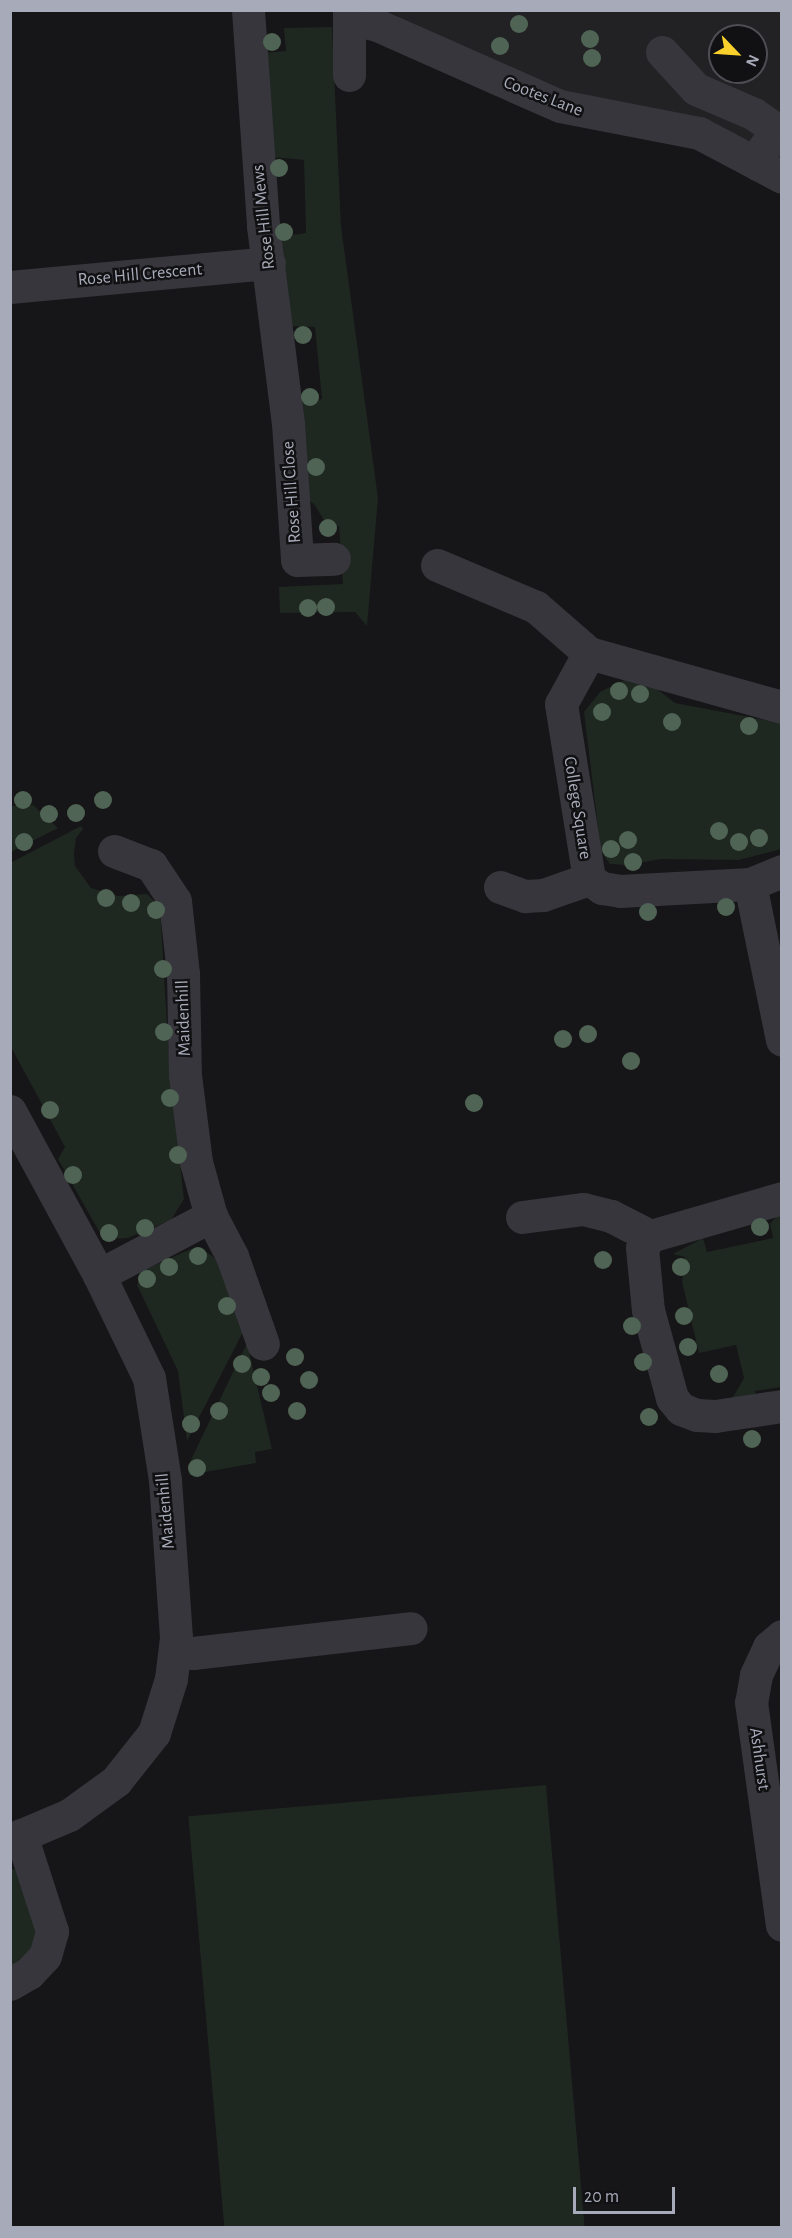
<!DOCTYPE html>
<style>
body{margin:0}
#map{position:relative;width:792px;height:2238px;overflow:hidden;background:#161517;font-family:"Alegreya Sans",sans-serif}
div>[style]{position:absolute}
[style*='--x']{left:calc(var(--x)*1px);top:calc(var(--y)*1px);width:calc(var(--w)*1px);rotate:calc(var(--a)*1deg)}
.built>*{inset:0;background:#222124}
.green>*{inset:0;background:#1f2721;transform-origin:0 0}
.minor>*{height:33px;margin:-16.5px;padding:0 16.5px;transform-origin:16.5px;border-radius:16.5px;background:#36363c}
.trees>*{width:18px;height:18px;margin:-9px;border-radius:50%;background:#4f6454}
span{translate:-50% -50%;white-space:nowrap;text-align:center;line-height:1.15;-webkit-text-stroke:5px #111012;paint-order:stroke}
.street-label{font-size:18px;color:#a7aab8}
.frame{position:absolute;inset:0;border:12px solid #a7aab8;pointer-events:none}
.north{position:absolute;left:708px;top:24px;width:60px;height:60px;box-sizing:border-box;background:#111012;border:2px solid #4d4e54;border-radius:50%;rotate:115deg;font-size:16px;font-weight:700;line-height:24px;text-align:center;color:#a7aab8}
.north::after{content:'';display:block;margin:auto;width:21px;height:27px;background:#f9d02c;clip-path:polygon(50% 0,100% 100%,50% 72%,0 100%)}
.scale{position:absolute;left:573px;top:2187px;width:102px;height:27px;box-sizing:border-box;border:3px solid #a7aab8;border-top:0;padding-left:8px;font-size:18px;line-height:21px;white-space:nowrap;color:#a7aab8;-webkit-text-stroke:4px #111012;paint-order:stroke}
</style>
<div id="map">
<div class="built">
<i style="clip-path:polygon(evenodd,387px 11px,781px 11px,781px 162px,563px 97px,387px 11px,720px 36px,756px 36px,756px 72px,720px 72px,720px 36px)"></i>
</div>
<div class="green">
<i style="clip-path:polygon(332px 27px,341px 226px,378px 498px,367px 626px,355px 612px,280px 613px,279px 587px,343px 584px,339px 526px,327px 525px,314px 504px,307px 500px,298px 404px,322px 399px,315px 327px,290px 326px,278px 237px,306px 233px,304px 160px,272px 157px,264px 53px,286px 51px,284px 28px)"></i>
<i style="clip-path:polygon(628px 678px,643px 678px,675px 703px,781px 723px,781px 849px,739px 860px,662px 859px,626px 865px,610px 864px,601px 852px,584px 712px,600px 692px)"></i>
<i style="clip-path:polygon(33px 805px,58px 828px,11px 852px,11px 806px)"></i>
<i style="clip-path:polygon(81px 826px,83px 829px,76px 838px,74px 853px,75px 866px,91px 888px,118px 896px,147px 894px,160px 907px,170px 1075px,184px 1199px,171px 1220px,128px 1238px,113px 1239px,100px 1233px,58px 1159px,65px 1147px,11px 1047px,10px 863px)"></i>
<i style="clip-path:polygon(781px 1211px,781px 1387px,755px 1391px,756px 1400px,728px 1406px,744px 1378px,736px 1345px,699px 1353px,682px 1282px,685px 1257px,673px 1254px,703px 1238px,707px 1252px,773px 1238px,770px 1224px)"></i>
<i style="clip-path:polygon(191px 1249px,205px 1251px,220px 1262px,243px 1332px,187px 1441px,178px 1371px,137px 1285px,146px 1269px)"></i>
<i style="clip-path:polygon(247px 1343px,272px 1449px,255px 1452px,256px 1463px,189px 1475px,189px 1464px)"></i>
<i style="left:546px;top:1785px;width:444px;height:359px;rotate:85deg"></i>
<i style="clip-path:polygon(14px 1869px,21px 1873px,38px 1924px,30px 1956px,10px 1970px,10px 1870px)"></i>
</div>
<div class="minor">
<i style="--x:248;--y:10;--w:217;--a:86"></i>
<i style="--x:263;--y:226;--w:199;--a:82.8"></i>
<i style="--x:288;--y:423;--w:137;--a:86.2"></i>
<i style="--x:297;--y:560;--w:37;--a:-2"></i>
<i style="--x:349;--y:10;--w:65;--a:90"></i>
<i style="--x:349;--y:18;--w:29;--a:14"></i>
<i style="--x:377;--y:25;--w:200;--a:23.9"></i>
<i style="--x:560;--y:106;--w:142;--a:11"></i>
<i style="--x:699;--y:133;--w:94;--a:27.9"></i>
<i style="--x:662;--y:52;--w:50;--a:47.4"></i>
<i style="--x:696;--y:89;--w:63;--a:23.3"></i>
<i style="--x:754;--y:114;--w:28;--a:35"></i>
<i style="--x:777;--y:130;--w:26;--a:126"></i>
<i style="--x:762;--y:151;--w:14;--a:107"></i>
<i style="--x:10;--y:287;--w:260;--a:-5.3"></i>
<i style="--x:437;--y:565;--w:108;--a:23"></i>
<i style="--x:536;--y:607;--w:70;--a:41"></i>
<i style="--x:782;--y:707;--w:200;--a:-164.4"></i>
<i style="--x:589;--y:653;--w:58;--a:118.8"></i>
<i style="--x:561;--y:704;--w:177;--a:80.9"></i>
<i style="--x:589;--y:879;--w:16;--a:35"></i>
<i style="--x:602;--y:888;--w:18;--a:9"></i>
<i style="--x:620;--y:891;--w:130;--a:-3.1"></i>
<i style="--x:750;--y:884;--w:35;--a:-22"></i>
<i style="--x:114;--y:851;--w:40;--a:21"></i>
<i style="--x:151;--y:865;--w:43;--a:56.3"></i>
<i style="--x:175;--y:901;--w:73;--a:83.7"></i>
<i style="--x:183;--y:974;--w:101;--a:88.9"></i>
<i style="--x:185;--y:1075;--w:88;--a:82.8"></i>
<i style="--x:196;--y:1162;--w:56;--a:74.5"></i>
<i style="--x:211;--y:1216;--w:45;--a:62.3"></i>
<i style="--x:232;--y:1256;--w:93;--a:70.6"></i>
<i style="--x:750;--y:884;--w:159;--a:78.4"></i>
<i style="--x:500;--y:887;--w:27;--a:20"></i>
<i style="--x:525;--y:896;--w:18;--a:-3"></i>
<i style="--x:543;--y:895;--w:49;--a:-19.2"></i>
<i style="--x:10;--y:1111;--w:187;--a:61.5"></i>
<i style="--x:99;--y:1275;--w:114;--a:64.1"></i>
<i style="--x:149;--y:1378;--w:103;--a:81.1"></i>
<i style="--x:165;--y:1480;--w:158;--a:86"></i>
<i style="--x:176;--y:1638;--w:41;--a:97"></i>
<i style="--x:171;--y:1679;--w:57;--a:107.5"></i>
<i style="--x:154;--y:1733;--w:61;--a:128.4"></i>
<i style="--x:116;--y:1781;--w:58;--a:144.1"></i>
<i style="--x:69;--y:1815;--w:64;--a:157"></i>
<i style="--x:782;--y:1198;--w:137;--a:163.9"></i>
<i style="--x:650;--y:1236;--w:14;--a:124"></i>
<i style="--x:642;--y:1248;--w:62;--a:84.5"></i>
<i style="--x:648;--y:1310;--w:91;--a:74.7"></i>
<i style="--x:672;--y:1398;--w:14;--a:51"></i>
<i style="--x:681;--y:1409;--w:17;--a:21"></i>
<i style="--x:697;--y:1415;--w:18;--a:3"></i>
<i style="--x:715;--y:1416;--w:68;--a:-8.5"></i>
<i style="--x:522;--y:1217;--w:62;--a:-7.5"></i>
<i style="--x:583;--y:1209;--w:29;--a:14"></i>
<i style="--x:611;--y:1216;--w:44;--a:27.1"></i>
<i style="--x:99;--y:1275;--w:127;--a:-27.8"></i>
<i style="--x:782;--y:1636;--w:17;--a:140"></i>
<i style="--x:769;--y:1647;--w:31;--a:115"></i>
<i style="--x:756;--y:1675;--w:27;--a:100"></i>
<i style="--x:751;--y:1702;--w:225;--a:82.1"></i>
<i style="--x:175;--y:1652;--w:18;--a:3"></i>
<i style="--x:193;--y:1653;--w:219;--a:-6.5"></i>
<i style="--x:10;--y:1984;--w:22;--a:-30"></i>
<i style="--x:29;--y:1973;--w:23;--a:-47"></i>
<i style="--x:45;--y:1956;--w:26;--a:-74"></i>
<i style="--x:52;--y:1931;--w:101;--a:-107.9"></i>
</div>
<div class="trees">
<i style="left:519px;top:24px"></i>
<i style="left:590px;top:39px"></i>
<i style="left:272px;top:42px"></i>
<i style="left:500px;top:46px"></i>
<i style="left:592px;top:58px"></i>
<i style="left:279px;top:168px"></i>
<i style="left:284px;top:232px"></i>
<i style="left:303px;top:335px"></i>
<i style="left:310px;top:397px"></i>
<i style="left:316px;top:467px"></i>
<i style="left:328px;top:528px"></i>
<i style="left:326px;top:607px"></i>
<i style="left:308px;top:608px"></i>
<i style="left:619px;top:691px"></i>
<i style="left:640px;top:694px"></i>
<i style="left:602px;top:712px"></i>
<i style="left:672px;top:722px"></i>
<i style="left:749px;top:726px"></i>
<i style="left:23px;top:800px"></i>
<i style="left:103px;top:800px"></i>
<i style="left:76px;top:813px"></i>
<i style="left:49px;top:814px"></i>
<i style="left:719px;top:831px"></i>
<i style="left:759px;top:838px"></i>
<i style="left:628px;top:840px"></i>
<i style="left:24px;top:842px"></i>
<i style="left:739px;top:842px"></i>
<i style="left:611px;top:849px"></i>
<i style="left:633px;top:862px"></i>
<i style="left:106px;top:898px"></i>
<i style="left:131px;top:903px"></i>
<i style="left:726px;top:907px"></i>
<i style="left:156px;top:910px"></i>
<i style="left:648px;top:912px"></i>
<i style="left:163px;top:969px"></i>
<i style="left:164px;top:1032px"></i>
<i style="left:588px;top:1034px"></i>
<i style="left:563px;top:1039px"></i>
<i style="left:631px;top:1061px"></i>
<i style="left:170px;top:1098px"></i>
<i style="left:474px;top:1103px"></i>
<i style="left:50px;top:1110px"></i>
<i style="left:178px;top:1155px"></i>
<i style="left:73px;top:1175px"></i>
<i style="left:760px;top:1227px"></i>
<i style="left:145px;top:1228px"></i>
<i style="left:109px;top:1233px"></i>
<i style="left:198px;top:1256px"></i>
<i style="left:603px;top:1260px"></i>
<i style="left:169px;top:1267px"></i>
<i style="left:681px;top:1267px"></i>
<i style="left:147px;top:1279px"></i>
<i style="left:227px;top:1306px"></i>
<i style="left:684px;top:1316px"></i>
<i style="left:632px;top:1326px"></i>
<i style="left:688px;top:1347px"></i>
<i style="left:295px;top:1357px"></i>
<i style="left:643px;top:1362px"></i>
<i style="left:242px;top:1364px"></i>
<i style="left:719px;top:1374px"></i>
<i style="left:261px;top:1377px"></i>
<i style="left:309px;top:1380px"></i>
<i style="left:271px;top:1393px"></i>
<i style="left:219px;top:1411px"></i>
<i style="left:297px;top:1411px"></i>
<i style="left:649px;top:1417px"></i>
<i style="left:191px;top:1424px"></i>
<i style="left:752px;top:1439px"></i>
<i style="left:197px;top:1468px"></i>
</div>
<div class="street-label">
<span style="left:543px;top:97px;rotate:21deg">Cootes Lane</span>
<span style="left:264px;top:217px;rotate:-96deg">Rose Hill Mews</span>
<span style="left:140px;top:275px;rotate:-5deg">Rose Hill Crescent</span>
<span style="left:292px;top:492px;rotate:-94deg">Rose Hill Close</span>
<span style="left:577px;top:808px;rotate:81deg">College Square</span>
<span style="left:184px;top:1018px;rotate:-92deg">Maidenhill</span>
<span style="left:166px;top:1511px;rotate:-95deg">Maidenhill</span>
<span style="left:759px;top:1759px;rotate:82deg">Ashhurst</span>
</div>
<div class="frame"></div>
<div class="north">N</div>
<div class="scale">20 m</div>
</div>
